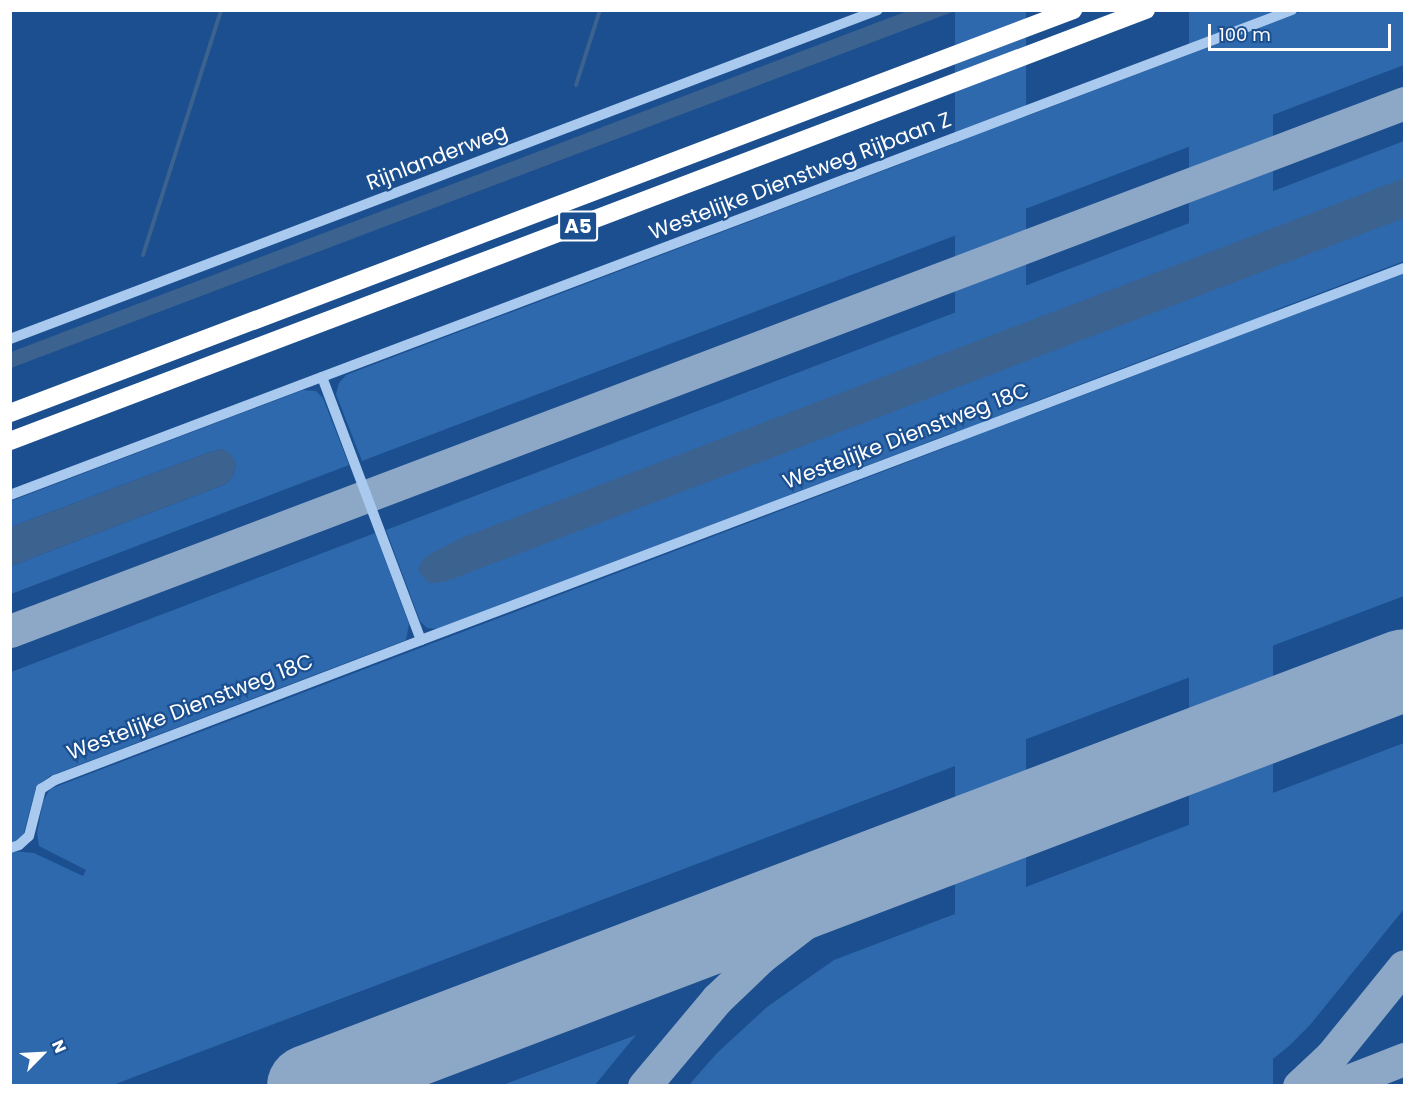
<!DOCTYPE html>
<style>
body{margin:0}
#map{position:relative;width:1415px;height:1096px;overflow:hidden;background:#1b4f8f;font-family:Poppins,sans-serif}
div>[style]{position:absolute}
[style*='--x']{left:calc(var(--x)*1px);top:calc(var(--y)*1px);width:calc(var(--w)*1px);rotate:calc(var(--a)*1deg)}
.green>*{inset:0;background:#2e69ad;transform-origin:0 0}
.water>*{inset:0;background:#3c6290}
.stream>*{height:4px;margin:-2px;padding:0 2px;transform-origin:2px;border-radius:2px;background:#3c6290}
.taxiway>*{height:33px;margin:-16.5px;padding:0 16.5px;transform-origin:16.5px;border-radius:16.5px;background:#8da7c7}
.runway>*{height:82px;margin:-41px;padding:0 41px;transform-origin:41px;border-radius:41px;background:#8da7c7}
.minor>*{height:10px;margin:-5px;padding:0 5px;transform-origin:5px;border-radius:5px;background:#a9c9ee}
.highway>*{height:18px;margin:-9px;padding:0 9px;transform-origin:9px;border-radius:9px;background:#fff}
span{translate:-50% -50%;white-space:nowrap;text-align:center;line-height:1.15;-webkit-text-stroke:4.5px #1b4f8f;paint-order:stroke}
.shield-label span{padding:2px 4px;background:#1b4f8f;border:2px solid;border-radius:4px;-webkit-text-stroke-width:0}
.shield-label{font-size:20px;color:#fff;font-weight:700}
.street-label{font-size:21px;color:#fff}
.frame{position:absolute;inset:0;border:12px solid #fff;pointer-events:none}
.north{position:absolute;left:12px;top:1024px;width:60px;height:60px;-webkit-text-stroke:4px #1b4f8f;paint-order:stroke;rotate:66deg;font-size:16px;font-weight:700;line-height:24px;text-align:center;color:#fff}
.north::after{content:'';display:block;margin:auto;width:21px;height:27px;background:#fff;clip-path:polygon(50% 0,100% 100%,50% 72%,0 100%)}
.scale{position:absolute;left:1208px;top:24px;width:183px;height:27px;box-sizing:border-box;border:3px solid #fff;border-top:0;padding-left:8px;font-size:18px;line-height:21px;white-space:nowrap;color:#fff;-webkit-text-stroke:4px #1b4f8f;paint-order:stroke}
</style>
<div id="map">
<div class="green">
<i style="left:955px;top:11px;width:71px;height:1009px"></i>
<i style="left:1189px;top:11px;width:84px;height:1260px"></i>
<i style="clip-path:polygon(1303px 11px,1404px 11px,1404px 65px,362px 461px,336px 394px,339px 383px,346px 375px)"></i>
<i style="clip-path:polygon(1404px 141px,1404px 261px,438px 629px,427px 628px,420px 621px,386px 530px)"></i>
<i style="clip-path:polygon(1404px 273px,1404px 596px,113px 1085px,11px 1086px,11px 851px,34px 853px,83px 876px,86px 870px,39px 846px,37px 833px,43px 802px,50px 789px)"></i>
<i style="clip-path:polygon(303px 390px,316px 391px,323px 398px,349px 465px,11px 594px,11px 566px,226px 484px,233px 476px,236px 463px,222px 449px,207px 453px,11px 527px,11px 501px)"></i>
<i style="clip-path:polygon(375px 533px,409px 624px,406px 640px,50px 776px,36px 787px,23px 836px,11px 844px,11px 672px)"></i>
<i style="clip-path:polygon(1404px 743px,1404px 909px,1310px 1025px,1289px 1046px,1269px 1062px,1230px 1085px,689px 1085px,717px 1053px,767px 1007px,834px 960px)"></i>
<i style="clip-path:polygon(636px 1035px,595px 1085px,503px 1085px)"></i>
</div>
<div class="water">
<i style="clip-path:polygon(910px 10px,955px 11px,11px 368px,11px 352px)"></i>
<i style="clip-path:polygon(1404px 178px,1404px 218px,444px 582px,429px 583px,418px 571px,421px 562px,427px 556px,461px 538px)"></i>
<i style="clip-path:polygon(222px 449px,231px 454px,236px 463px,233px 476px,226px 484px,11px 566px,11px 527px,207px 453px)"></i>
</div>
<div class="stream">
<i style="--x:576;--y:85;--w:79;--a:-72.3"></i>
<i style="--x:143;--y:255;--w:257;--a:-72.3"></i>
</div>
<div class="taxiway">
<i style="--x:10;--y:631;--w:1491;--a:-20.74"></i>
<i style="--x:644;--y:1086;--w:114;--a:-50"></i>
<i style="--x:717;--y:999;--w:61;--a:-43.7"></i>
<i style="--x:761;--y:957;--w:56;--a:-37.7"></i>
<i style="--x:805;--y:923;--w:65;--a:-32.5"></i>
<i style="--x:860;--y:888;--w:79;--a:-28.8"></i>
<i style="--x:1299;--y:1086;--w:45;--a:-43.2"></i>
<i style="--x:1332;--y:1055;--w:114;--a:-51"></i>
<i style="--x:1335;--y:1086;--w:74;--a:-21.4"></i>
</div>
<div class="runway">
<i style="--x:308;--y:1086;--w:1172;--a:-20.78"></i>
</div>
<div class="minor">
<i style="--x:10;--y:339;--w:928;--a:-20.76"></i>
<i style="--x:322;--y:377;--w:281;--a:69.4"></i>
<i style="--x:421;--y:640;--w:1051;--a:-20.73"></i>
<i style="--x:10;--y:495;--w:1371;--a:-20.72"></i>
<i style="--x:10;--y:848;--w:9;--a:-18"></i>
<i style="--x:19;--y:845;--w:13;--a:-42"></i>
<i style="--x:29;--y:836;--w:49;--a:-75.7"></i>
<i style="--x:41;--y:789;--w:17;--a:-33"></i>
<i style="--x:55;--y:780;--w:392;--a:-20.9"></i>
</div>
<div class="highway">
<i style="--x:10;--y:413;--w:1137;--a:-20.76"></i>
<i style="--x:10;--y:441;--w:1215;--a:-20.78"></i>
</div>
<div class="shield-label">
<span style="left:578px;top:226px">A5</span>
</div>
<div class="street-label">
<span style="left:437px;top:157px;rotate:-21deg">Rijnlanderweg</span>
<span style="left:800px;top:176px;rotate:-21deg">Westelijke Dienstweg Rijbaan Z</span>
<span style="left:906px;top:436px;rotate:-21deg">Westelijke Dienstweg 18C</span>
<span style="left:190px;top:707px;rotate:-21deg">Westelijke Dienstweg 18C</span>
</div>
<div class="frame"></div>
<div class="north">N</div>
<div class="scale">100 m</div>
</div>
